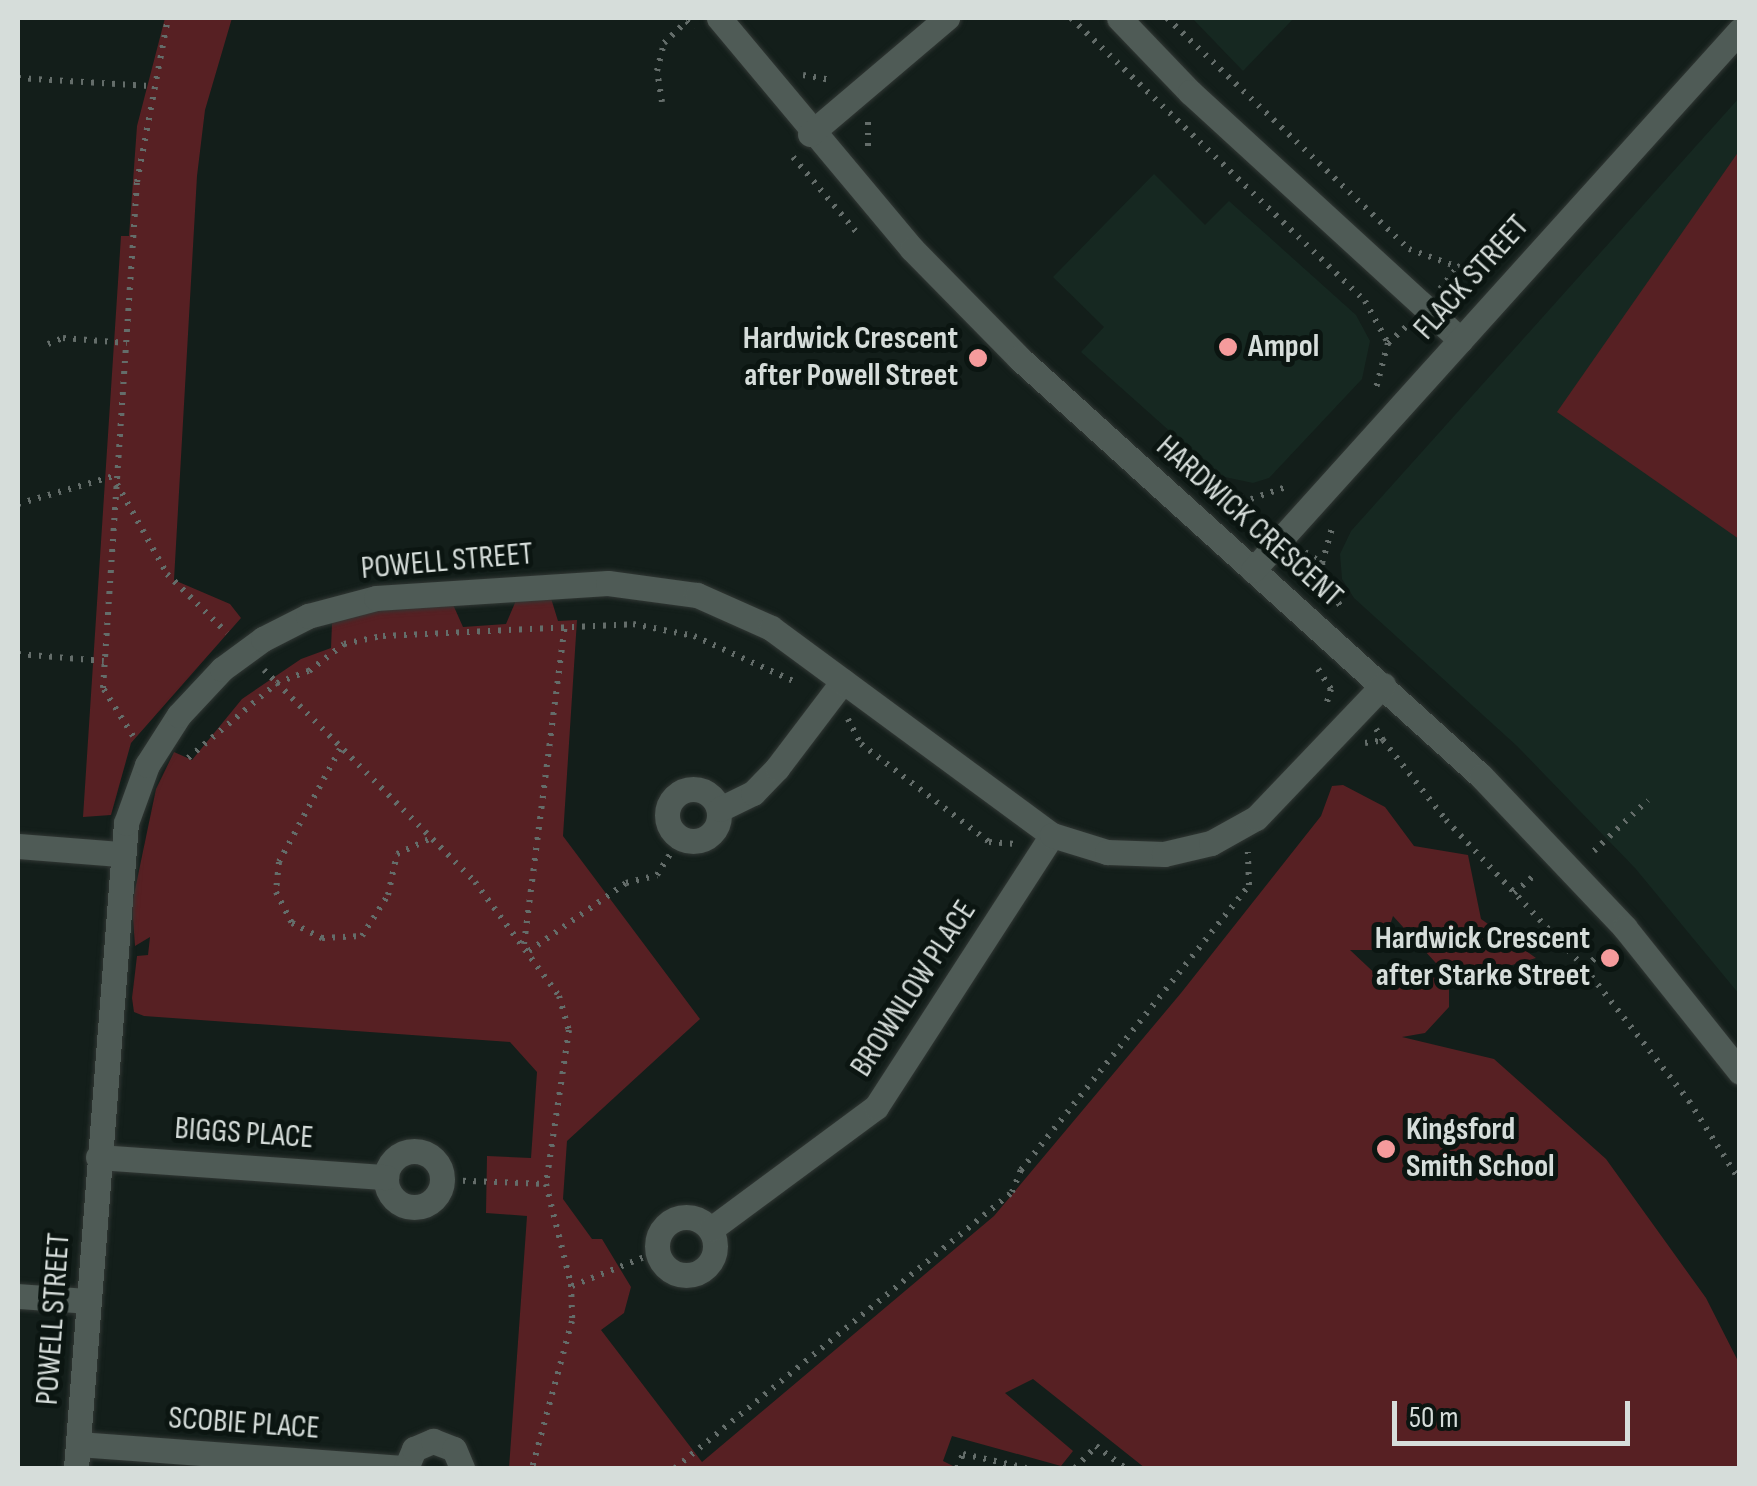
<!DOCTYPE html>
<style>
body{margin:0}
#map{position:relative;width:1757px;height:1486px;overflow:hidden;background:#131e1a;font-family:"Sofia Sans Condensed",sans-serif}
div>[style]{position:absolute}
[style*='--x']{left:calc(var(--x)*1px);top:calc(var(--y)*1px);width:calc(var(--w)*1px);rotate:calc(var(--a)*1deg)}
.built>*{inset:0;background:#162821}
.green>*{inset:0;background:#572023}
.path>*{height:6px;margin-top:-3px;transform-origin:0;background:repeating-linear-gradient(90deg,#646d6a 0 2.5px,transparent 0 10.5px)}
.roads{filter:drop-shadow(0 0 2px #313734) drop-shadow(0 0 2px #313734)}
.minor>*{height:25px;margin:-12.5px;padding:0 12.5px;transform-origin:12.5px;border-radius:12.5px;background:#4f5b56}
.minor>.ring{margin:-12.5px;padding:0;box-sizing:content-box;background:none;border:25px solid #4f5b56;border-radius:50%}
.dots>*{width:28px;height:28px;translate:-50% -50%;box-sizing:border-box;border:5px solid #0b1511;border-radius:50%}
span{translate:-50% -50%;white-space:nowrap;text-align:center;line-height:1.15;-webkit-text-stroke:10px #0b1511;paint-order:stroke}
.street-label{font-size:32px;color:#d6ddda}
.poi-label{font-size:32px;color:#d6ddda;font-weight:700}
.right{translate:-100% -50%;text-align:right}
.left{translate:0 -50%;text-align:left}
.frame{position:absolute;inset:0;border:20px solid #d6ddda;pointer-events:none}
.scale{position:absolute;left:1392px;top:1401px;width:238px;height:45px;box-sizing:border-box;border:5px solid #d6ddda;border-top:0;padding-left:12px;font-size:30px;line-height:35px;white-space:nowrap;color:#d6ddda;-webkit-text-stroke:8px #0b1511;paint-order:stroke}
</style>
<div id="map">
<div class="built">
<i style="clip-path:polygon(1192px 18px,1294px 18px,1243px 71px)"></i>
<i style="clip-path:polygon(1739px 98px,1739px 994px,1635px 868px,1517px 746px,1354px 598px,1342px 579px,1340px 554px,1351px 531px)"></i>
<i style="clip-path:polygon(1154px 174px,1205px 225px,1229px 201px,1356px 315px,1370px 341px,1362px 379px,1269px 478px,1253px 483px,1220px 476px,1081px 352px,1104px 327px,1053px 277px)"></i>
</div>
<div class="green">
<i style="clip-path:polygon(165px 18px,232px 18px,205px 110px,197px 176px,174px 580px,230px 604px,241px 618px,131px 743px,111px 815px,83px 817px,121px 236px,129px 236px,137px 126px)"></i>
<i style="clip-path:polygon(1739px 151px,1739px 539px,1557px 412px)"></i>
<i style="clip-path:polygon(550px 595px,558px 621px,577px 620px,563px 836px,700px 1019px,567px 1141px,563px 1199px,592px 1239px,602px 1239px,631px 1287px,624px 1313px,601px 1330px,702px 1462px,994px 1216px,1181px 993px,1321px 816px,1332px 786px,1343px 785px,1385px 807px,1414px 846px,1468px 855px,1481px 919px,1536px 958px,1488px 972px,1445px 973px,1393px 916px,1382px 950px,1350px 950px,1383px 981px,1420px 970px,1449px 982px,1449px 1007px,1425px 1033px,1402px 1037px,1494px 1059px,1606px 1159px,1706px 1298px,1739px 1363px,1739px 1468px,1145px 1468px,1033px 1379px,1005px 1393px,1073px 1451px,1061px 1466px,952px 1436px,943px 1461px,957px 1468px,509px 1468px,527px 1216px,486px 1213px,487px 1156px,531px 1158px,537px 1072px,510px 1042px,144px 1016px,134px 1012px,132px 998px,137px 956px,148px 955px,150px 937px,135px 946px,132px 904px,156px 789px,174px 752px,192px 760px,242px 699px,301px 659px,331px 648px,332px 623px,375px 607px,451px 600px,463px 627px,506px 624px,517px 598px)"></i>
</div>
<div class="path">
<i style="--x:1071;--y:18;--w:408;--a:43.9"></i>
<i style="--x:1365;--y:301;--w:48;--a:61.3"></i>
<i style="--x:1388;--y:343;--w:47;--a:104.9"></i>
<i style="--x:1167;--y:18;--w:335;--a:43.7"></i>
<i style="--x:1409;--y:249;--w:52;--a:20.2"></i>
<i style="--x:1458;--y:267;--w:55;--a:-25.6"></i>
<i style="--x:803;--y:75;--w:27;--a:10"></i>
<i style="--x:18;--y:78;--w:132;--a:3.5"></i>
<i style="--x:662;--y:102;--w:31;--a:-99"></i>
<i style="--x:657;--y:71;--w:29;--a:-76"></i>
<i style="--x:664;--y:43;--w:32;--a:-44"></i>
<i style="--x:687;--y:21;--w:10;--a:53"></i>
<i style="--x:868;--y:122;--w:31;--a:90"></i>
<i style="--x:793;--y:157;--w:102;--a:49.8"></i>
<i style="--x:1440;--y:289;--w:28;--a:-51"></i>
<i style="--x:1388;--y:343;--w:27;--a:-42"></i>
<i style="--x:48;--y:344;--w:16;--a:-22"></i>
<i style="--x:63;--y:338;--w:64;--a:4.5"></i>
<i style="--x:117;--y:484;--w:103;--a:60.9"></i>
<i style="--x:167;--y:574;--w:84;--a:44.5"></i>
<i style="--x:1210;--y:491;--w:42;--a:11"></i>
<i style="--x:1251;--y:499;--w:39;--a:-19"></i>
<i style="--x:18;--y:504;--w:103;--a:-16.3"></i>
<i style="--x:1305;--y:552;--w:20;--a:33"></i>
<i style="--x:1322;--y:563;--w:35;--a:-74"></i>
<i style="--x:1322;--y:563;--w:23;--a:80"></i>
<i style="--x:1326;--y:586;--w:31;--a:54"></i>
<i style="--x:18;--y:654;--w:86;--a:4.7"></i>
<i style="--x:1318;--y:669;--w:24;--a:57"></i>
<i style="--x:1331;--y:689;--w:14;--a:107"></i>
<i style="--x:264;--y:670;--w:18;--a:45"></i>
<i style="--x:277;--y:683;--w:34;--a:-21"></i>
<i style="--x:309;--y:671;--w:44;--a:-37.6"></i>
<i style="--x:344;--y:644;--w:40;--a:-12"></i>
<i style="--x:383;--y:636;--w:250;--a:-2.7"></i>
<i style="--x:633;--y:624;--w:62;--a:11.1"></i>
<i style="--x:694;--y:636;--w:109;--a:24.4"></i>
<i style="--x:848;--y:719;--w:28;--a:63"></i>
<i style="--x:861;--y:744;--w:161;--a:37.4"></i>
<i style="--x:989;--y:842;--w:27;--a:4"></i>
<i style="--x:133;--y:736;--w:57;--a:-122"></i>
<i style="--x:103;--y:688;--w:507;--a:-86.16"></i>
<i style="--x:137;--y:182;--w:167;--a:-79.3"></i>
<i style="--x:1383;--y:740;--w:102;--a:51.8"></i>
<i style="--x:1446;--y:820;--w:203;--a:46.8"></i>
<i style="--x:1585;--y:968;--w:30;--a:-45"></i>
<i style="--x:1365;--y:743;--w:18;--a:-9"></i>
<i style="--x:1383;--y:740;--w:13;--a:-122"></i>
<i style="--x:340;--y:749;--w:128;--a:118.4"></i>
<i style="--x:279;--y:862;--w:30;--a:96"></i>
<i style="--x:276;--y:892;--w:35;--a:63"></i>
<i style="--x:292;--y:923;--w:34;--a:27"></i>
<i style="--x:322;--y:938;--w:40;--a:-2.9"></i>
<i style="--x:362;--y:936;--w:49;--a:-57.6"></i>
<i style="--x:388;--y:895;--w:42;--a:-77.6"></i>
<i style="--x:397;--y:854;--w:38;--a:-25"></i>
<i style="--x:188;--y:758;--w:116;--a:-40.1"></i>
<i style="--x:277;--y:683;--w:281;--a:45.1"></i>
<i style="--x:475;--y:882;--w:142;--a:53.6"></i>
<i style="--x:559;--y:996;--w:35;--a:74"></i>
<i style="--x:569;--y:1030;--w:156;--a:98.5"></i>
<i style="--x:546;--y:1184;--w:103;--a:76"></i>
<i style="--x:571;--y:1284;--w:37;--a:88"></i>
<i style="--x:572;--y:1321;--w:152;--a:105.2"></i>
<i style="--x:1594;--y:851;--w:74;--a:-43.4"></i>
<i style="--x:1514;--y:893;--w:29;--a:-41"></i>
<i style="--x:524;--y:944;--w:321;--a:-82.7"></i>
<i style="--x:529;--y:951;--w:118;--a:-35"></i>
<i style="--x:626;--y:883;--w:32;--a:-14"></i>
<i style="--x:657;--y:875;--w:44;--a:-58.1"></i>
<i style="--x:1585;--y:968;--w:169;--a:52"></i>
<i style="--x:1689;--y:1101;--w:95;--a:57.5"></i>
<i style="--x:442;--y:1180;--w:104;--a:2.2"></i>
<i style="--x:572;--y:1286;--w:92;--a:-21.8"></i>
<i style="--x:675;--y:1468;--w:436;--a:-39.3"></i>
<i style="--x:1012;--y:1192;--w:24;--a:-68"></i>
<i style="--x:1021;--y:1170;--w:365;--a:-51.3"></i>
<i style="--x:1249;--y:885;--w:33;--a:-92"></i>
<i style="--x:957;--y:1468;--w:15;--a:-67"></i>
<i style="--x:963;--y:1454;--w:65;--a:12.5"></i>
<i style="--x:1075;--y:1468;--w:30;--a:-46"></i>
<i style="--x:1096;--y:1446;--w:36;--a:37"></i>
</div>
<div class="roads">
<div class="minor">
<i style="--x:719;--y:18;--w:301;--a:50.1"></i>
<i style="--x:912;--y:249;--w:153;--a:45.5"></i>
<i style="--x:1019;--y:358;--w:623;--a:42.14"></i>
<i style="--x:1481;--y:776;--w:209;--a:46.5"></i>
<i style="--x:1625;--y:928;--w:184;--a:51.4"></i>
<i style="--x:1119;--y:18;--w:103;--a:46.2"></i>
<i style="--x:1190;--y:92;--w:367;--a:42.5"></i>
<i style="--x:810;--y:134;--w:180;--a:-40.3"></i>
<i style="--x:1253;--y:570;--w:727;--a:-47.95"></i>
<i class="ring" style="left:667px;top:789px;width:27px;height:27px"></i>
<i style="--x:720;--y:809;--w:37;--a:-26"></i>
<i style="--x:753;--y:793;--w:35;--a:-46"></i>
<i style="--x:777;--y:768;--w:109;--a:-52.8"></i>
<i style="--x:18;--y:846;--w:102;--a:4.5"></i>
<i class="ring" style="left:386px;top:1151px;width:31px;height:31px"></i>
<i style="--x:98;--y:1157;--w:289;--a:4"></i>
<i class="ring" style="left:657px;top:1217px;width:33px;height:33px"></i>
<i style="--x:711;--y:1229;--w:205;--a:-36.5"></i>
<i style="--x:876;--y:1107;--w:324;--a:-57.1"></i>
<i style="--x:18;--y:1296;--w:70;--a:4.1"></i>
<i style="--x:78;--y:1444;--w:329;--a:4.2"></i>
<i style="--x:76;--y:1468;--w:647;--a:-85.57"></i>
<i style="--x:126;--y:823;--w:62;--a:-70.1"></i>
<i style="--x:147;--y:765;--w:59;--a:-57.4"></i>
<i style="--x:179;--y:715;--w:63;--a:-46.9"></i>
<i style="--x:222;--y:669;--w:51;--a:-36.2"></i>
<i style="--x:263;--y:639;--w:51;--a:-27.1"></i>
<i style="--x:308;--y:616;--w:70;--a:-14.8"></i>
<i style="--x:376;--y:598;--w:232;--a:-3.7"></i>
<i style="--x:608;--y:583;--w:90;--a:7.7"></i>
<i style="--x:697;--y:595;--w:81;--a:24"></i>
<i style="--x:771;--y:628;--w:349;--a:36.4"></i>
<i style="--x:1052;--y:835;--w:58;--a:17.2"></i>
<i style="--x:1107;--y:852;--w:57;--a:2"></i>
<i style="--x:1164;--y:854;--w:48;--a:-13.2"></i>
<i style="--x:1211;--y:843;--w:51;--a:-29.1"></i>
<i style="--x:1256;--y:818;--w:184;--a:-46.3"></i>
<i style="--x:406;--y:1468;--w:21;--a:-67"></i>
<i style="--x:414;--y:1449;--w:21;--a:-23"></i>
<i style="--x:433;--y:1441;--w:22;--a:21"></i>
<i style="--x:454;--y:1449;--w:21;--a:67"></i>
</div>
</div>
<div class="dots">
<i style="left:1228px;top:347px;background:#f59b9c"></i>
<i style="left:978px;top:358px;background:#f59b9c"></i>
<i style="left:1610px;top:958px;background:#f59b9c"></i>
<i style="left:1386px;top:1149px;background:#f59b9c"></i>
</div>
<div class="street-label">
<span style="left:1472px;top:278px;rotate:-48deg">FLACK STREET</span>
<span style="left:1249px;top:522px;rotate:42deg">HARDWICK CRESCENT</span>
<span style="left:447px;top:562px;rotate:-5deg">POWELL STREET</span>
<span style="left:914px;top:989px;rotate:-57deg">BROWNLOW PLACE</span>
<span style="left:244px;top:1134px;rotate:4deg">BIGGS PLACE</span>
<span style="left:54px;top:1319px;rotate:-86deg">POWELL STREET</span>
<span style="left:244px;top:1424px;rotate:4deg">SCOBIE PLACE</span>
</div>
<div class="poi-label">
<span class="right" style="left:958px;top:358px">Hardwick Crescent<br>after Powell Street</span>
<span class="left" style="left:1248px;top:347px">Ampol</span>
<span class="right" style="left:1590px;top:958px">Hardwick Crescent<br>after Starke Street</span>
<span class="left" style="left:1406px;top:1149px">Kingsford<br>Smith School</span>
</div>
<div class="frame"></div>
<div class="scale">50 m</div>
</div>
